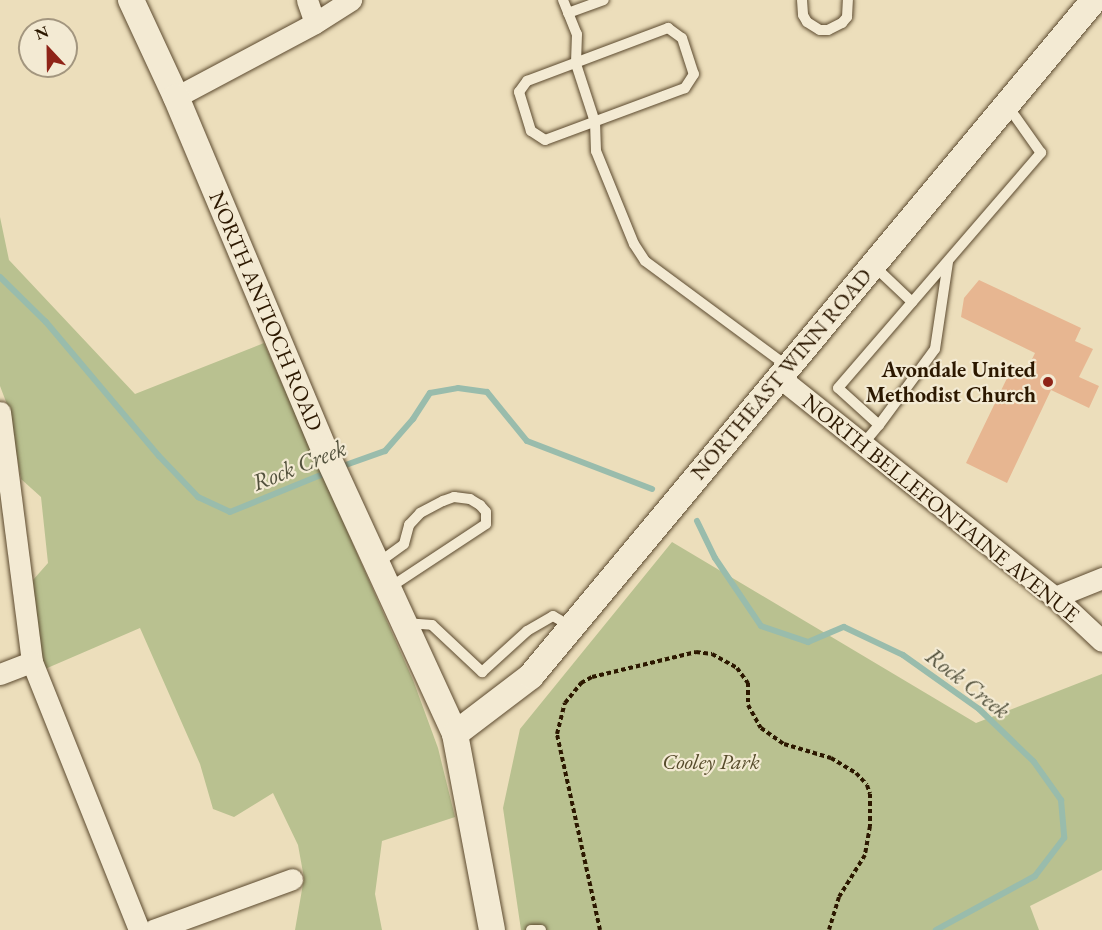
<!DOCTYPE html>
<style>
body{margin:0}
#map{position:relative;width:1102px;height:930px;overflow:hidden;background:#ecdebb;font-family:"EB Garamond",serif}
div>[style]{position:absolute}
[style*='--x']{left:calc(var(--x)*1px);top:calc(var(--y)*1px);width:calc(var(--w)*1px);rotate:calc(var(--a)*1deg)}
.green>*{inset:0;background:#b9c190}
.stream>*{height:6px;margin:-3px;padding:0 3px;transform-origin:3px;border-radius:3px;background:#99bcac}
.building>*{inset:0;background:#e7b691}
.path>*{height:4px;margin-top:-2px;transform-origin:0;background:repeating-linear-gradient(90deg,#2c1800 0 4.5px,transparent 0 7.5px)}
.roads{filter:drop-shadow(0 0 2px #5c4a2f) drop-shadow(0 0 2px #5c4a2f)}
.service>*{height:10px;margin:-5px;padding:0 5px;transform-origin:5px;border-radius:5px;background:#f3ead3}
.minor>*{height:21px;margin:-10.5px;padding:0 10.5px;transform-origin:10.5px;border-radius:10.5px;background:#f3ead3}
.tertiary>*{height:26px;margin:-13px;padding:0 13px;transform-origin:13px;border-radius:13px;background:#f3ead3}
.dots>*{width:16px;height:16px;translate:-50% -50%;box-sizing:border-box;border:3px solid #f3ead3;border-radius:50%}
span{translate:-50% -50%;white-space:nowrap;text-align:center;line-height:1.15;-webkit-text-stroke:4.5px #f3ead3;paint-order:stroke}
.street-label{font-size:22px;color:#2c1800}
.poi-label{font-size:22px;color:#2c1800;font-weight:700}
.right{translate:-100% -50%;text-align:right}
.park-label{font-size:22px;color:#564b2b;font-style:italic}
.water-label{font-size:24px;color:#52513c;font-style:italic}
.north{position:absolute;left:18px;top:18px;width:60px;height:60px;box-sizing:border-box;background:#f3ead3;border:2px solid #a3967f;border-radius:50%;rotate:338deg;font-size:16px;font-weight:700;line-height:24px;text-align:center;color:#2c1800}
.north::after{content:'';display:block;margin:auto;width:21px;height:27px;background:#8f2418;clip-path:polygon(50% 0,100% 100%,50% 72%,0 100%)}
</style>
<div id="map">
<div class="green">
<i style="clip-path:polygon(0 217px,9px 260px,135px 394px,264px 343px,413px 680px,438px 748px,455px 817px,382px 841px,375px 894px,382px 930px,295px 930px,304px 878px,298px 845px,273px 793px,234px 817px,213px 809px,200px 764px,140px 628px,45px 669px,38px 648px,33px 580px,48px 563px,41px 497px,21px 479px,8px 407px,0 386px)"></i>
<i style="clip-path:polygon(672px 542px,976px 723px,1102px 674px,1102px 870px,1030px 906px,1039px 930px,521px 930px,503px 808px,520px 729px)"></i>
</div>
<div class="stream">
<i style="--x:0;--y:277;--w:64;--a:44.4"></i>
<i style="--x:46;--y:322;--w:175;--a:49.9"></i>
<i style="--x:159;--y:456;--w:57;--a:46.4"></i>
<i style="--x:198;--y:497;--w:35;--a:25"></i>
<i style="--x:230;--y:512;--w:106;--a:-22.2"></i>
<i style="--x:340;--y:467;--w:48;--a:-19.6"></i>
<i style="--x:385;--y:451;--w:43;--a:-48.8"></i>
<i style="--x:413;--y:419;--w:31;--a:-57"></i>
<i style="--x:430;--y:393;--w:28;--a:-10"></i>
<i style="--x:458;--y:388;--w:29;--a:8"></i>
<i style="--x:487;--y:392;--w:63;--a:50.8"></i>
<i style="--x:527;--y:441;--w:134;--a:21"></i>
<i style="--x:697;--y:521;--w:41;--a:64.1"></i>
<i style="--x:715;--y:558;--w:82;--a:55.9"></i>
<i style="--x:761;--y:626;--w:50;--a:18.8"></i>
<i style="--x:808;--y:642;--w:39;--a:-23"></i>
<i style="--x:844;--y:627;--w:65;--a:25.4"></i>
<i style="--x:903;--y:655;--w:93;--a:35.4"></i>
<i style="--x:979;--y:709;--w:76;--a:43.9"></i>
<i style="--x:1034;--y:762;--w:47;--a:54.6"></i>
<i style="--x:1061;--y:800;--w:38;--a:85"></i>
<i style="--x:1064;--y:838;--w:48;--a:127.3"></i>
<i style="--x:1035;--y:876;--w:113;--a:151.4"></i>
</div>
<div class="building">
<i style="clip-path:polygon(979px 280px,1081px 328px,1075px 341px,1093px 349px,1079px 377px,1099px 386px,1089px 408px,1051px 390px,1007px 483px,966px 463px,1010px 372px,1023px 378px,1035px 353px,961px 317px,964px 298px)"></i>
</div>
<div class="path">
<i style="--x:600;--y:930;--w:201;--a:-102.4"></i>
<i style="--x:557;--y:734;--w:32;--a:-76"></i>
<i style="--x:565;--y:703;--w:26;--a:-51"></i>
<i style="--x:581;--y:683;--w:13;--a:-29"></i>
<i style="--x:592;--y:677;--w:107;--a:-13.5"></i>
<i style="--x:696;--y:652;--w:16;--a:7"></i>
<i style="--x:712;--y:654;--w:29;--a:29"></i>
<i style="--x:737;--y:668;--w:19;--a:54"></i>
<i style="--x:748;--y:683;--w:22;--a:90"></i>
<i style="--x:748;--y:705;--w:26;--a:61"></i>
<i style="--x:761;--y:728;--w:28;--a:35"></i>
<i style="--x:784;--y:744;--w:49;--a:16.6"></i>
<i style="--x:831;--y:758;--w:29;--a:31"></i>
<i style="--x:856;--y:773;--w:16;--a:47"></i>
<i style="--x:867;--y:785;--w:9;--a:72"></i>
<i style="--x:870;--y:794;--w:32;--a:90"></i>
<i style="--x:870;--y:826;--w:29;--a:100"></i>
<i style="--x:865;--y:855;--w:49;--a:121.8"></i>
<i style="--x:839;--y:897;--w:34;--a:107"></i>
</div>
<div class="roads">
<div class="service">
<i style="--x:563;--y:0;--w:37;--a:68"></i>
<i style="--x:577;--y:34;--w:30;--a:92"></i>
<i style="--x:576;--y:64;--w:61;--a:71.9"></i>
<i style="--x:595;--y:122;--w:29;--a:88"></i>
<i style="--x:596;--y:151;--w:100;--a:67.8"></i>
<i style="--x:634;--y:244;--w:20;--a:57"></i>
<i style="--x:645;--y:261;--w:178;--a:36.5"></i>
<i style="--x:802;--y:0;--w:15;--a:86"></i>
<i style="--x:803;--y:15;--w:8;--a:60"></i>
<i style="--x:807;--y:22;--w:15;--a:32"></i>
<i style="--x:820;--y:30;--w:8;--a:0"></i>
<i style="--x:828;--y:30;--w:16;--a:-27"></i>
<i style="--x:842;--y:23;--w:8;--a:-50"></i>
<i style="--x:847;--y:17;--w:17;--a:-87"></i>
<i style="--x:568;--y:13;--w:38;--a:-20"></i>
<i style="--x:668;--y:28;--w:17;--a:36"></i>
<i style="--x:682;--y:38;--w:38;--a:72"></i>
<i style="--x:694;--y:74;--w:17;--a:123"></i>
<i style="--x:685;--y:88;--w:149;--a:159.6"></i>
<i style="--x:545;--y:140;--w:17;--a:-147"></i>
<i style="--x:531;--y:131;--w:41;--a:-107.1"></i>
<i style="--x:519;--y:92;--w:14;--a:-54"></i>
<i style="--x:527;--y:81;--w:151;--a:-20.6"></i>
<i style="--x:873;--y:265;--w:54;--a:43.5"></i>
<i style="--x:879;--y:425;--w:94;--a:-53.6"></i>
<i style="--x:935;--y:349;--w:88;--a:-81.5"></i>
<i style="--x:863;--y:444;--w:25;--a:-50"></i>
<i style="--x:879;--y:425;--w:55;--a:-137.9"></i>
<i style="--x:838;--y:388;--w:311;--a:-49.2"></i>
<i style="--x:1041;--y:153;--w:59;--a:-125.3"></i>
<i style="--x:378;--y:563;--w:32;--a:-36"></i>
<i style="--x:404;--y:544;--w:20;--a:-75"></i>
<i style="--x:409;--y:525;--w:16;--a:-47"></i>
<i style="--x:420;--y:513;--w:26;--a:-28"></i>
<i style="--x:443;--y:501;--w:12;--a:-20"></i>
<i style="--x:454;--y:497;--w:16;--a:7"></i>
<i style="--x:470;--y:499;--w:12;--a:31"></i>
<i style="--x:480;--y:505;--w:9;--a:49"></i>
<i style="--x:486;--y:512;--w:12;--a:90"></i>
<i style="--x:486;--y:524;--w:116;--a:146.6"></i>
<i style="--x:405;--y:623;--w:27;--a:4"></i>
<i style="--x:432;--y:625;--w:69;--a:43.2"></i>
<i style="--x:482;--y:672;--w:61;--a:-42.3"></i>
<i style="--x:527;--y:631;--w:30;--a:-30"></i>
<i style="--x:553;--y:616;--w:22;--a:30"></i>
<i style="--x:531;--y:930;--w:10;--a:0"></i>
</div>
<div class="minor">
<i style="--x:307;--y:0;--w:24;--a:71"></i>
<i style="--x:176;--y:97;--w:157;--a:-28"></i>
<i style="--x:315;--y:23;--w:43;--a:-32.6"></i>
<i style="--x:779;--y:377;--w:353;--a:38.6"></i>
<i style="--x:1055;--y:597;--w:64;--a:43.1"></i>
<i style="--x:0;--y:412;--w:252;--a:82.7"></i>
<i style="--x:32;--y:662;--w:289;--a:68.2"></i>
<i style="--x:1055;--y:597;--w:51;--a:-22"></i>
<i style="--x:0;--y:674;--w:34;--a:-21"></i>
<i style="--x:153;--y:930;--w:148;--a:-20.1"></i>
</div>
<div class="tertiary">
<i style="--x:131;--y:0;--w:107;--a:65.1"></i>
<i style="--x:176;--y:97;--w:384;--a:67.2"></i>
<i style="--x:325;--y:451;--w:311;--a:65.3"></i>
<i style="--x:455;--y:734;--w:199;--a:79.3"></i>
<i style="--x:455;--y:734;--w:96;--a:-37.3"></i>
<i style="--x:531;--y:676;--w:880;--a:-50.21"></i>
</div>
</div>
<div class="dots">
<i style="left:1048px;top:382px;background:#8f2418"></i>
</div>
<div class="street-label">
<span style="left:266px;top:311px;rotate:67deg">NORTH ANTIOCH ROAD</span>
<span style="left:781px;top:374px;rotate:-50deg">NORTHEAST WINN ROAD</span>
<span style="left:941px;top:508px;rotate:39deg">NORTH BELLEFONTAINE AVENUE</span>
</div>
<div class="poi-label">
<span class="right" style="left:1036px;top:382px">Avondale United<br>Methodist Church</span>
</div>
<div class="park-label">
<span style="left:711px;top:762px">Cooley Park</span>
</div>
<div class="water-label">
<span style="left:299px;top:465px;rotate:-22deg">Rock Creek</span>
<span style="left:968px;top:683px;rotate:38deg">Rock Creek</span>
</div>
<div class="north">N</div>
</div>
